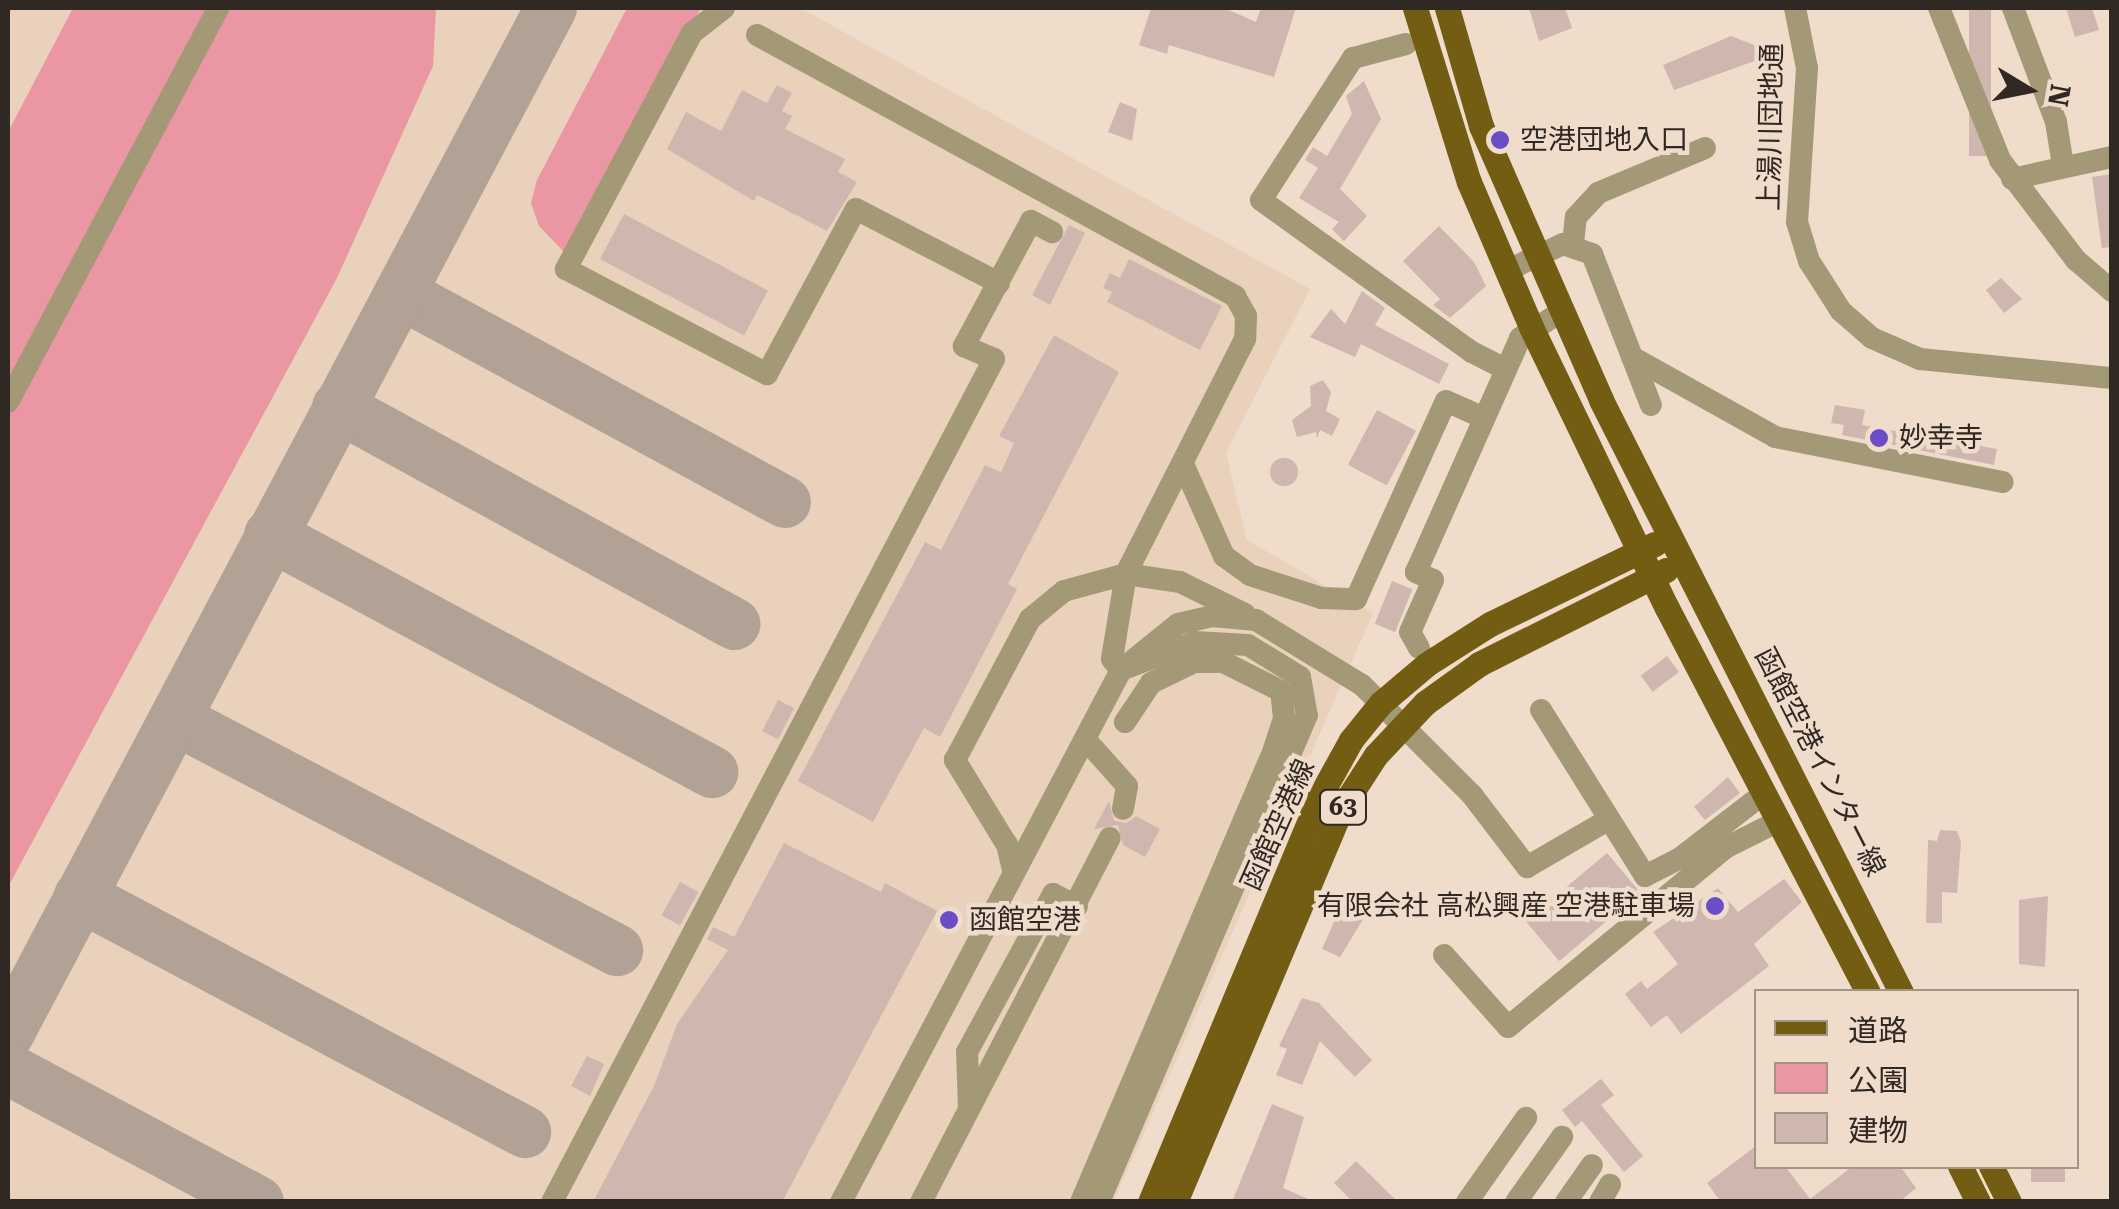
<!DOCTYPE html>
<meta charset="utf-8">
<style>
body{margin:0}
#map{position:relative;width:2119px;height:1209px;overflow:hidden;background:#efdccb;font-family:"Roboto Serif","Noto Sans JP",serif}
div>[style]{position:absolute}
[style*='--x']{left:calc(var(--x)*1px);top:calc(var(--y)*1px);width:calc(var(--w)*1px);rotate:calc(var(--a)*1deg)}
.built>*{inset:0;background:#ead1bb}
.green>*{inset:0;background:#ea96a3}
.taxiway>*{height:52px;margin:-26px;padding:0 26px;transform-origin:26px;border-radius:26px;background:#b2a295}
.building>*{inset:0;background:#cfb6ae;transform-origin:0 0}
.round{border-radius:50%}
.minor>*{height:22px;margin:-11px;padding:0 11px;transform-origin:11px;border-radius:11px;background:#a49977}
.major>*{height:25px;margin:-12.5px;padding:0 12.5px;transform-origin:12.5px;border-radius:12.5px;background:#735d12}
.dots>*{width:28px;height:28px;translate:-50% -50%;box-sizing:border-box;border:5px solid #efdccb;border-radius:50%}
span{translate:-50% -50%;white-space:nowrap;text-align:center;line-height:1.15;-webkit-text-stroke:9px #efdccb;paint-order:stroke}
.shield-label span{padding:2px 8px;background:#efdccb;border:2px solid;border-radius:8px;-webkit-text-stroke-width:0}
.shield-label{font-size:25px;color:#302923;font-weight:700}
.street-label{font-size:28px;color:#302923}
.poi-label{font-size:28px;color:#302923}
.left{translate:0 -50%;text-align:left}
.right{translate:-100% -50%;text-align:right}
.frame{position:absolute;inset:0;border:10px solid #302923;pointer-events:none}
.legend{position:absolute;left:1754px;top:989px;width:325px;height:180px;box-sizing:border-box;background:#efdccb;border:2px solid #a39488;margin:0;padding:12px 18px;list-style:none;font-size:30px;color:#302923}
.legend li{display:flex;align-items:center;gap:20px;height:50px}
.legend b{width:50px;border:2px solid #a39488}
.north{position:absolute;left:1979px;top:40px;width:100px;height:100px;-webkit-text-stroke:8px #efdccb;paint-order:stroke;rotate:100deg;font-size:28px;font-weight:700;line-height:40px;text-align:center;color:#302923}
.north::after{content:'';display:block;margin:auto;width:35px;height:45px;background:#302923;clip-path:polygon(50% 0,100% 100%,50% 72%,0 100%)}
</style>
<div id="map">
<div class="built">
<i style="clip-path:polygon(8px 8px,800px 8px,1310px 289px,1226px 453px,1247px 540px,1373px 613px,1114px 1201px,8px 1201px)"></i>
</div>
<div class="green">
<i style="clip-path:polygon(73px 8px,210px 8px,8px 387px,8px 132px)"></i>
<i style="clip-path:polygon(227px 8px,436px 8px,433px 66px,337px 278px,8px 887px,8px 417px)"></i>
<i style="clip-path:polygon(627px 8px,701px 8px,566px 254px,539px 226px,531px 203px,537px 180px)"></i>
</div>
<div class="taxiway">
<i style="--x:400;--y:293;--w:438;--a:28.5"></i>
<i style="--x:338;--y:407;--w:452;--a:28.7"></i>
<i style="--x:270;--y:535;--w:502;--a:28.2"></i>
<i style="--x:175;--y:719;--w:499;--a:27.6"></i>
<i style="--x:80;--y:896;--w:504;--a:27.94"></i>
<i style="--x:8;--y:1034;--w:1161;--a:-62.11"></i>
<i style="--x:8;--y:1069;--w:283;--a:28"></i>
</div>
<div class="building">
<i style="clip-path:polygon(1151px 8px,1224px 8px,1256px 22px,1261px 8px,1296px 8px,1274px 77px,1169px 45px,1167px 54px,1139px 45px)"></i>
<i style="clip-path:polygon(1529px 8px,1565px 8px,1572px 28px,1539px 41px)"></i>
<i style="left:1969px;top:8px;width:22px;height:148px"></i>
<i style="clip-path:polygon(2066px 8px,2092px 8px,2099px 30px,2075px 37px)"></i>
<i style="clip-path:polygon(1731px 36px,1754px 45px,1760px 59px,1674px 90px,1663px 65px)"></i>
<i style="clip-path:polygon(1364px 81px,1381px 119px,1340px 189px,1367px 216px,1344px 241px,1332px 229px,1339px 222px,1299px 198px,1318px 168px,1305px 160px,1313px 147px,1327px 156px,1352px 114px,1346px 96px)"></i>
<i style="clip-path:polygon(777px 85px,792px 93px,782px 111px,792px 116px,785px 129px,845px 159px,838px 172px,857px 182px,827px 231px,757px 195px,754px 201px,667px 149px,686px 112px,721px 131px,742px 90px,767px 103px)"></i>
<i style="clip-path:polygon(1120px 102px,1137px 109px,1132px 141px,1108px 132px)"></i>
<i style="clip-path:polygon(2112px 174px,2112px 247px,2102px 248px,2092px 177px)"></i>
<i style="left:624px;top:214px;width:163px;height:51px;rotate:28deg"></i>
<i style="clip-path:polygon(1069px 225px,1085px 233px,1050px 305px,1032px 295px)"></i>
<i style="clip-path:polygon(1439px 226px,1474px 262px,1486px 286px,1450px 318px,1433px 305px,1440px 299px,1403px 261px)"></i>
<i style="clip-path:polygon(1129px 259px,1222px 306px,1200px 350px,1107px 302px,1112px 292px,1103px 288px,1110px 273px,1120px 278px)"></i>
<i style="clip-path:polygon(2001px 278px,2022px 299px,2004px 313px,1986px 290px)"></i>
<i style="clip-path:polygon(1362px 291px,1385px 308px,1375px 325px,1449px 364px,1439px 384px,1361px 344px,1355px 357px,1310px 337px,1331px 309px,1345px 324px)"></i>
<i style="clip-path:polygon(1054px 335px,1119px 372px,1008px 584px,1017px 589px,940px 737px,924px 728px,873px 822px,798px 781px,925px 542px,941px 550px,985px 465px,1001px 472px,1014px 443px,999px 436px)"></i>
<i style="clip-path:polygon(1323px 380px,1331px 392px,1326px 411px,1340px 419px,1332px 436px,1320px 430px,1317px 438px,1316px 432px,1297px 437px,1292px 420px,1311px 406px,1310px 386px)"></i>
<i style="clip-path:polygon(1835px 405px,1865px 410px,1862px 425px,1997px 449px,1994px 465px,1842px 435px,1844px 425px,1831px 423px)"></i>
<i style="left:1377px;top:410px;width:44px;height:62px;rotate:28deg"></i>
<i class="round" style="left:1270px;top:458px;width:28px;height:28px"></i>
<i style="left:1392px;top:581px;width:22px;height:46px;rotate:22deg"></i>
<i style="left:1667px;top:656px;width:20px;height:33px;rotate:53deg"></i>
<i style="left:778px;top:700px;width:18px;height:35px;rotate:27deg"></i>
<i style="clip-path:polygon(1728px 777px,1740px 793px,1705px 820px,1694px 807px)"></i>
<i style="clip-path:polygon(1109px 801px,1114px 821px,1127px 823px,1136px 816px,1160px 829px,1145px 857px,1123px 845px,1118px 825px,1094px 829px)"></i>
<i style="clip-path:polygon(1940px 830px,1957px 831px,1961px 842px,1957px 893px,1942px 892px,1942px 923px,1926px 923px,1928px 840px,1937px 841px)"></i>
<i style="clip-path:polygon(784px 843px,881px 892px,885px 883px,937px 911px,782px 1202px,593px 1202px,654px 1086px,677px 1024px,728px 950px,707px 939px,713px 927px,734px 937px)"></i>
<i style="left:1607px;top:853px;width:52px;height:106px;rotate:50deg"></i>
<i style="clip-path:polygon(1784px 879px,1802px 902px,1754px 944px,1769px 966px,1681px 1034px,1667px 1015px,1651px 1027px,1625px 994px,1641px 981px,1647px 989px,1678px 964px,1653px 932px,1718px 888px,1738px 912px)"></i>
<i style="left:680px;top:882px;width:21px;height:38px;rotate:29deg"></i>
<i style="clip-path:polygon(2048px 896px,2045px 967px,2019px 964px,2019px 900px)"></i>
<i style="clip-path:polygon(1345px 897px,1370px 908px,1340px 957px,1322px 949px)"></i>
<i style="clip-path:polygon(1302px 998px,1319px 1003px,1372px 1060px,1355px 1077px,1320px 1041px,1302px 1085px,1276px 1075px,1287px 1049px,1279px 1046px)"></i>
<i style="clip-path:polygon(587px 1056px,604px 1064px,590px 1096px,571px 1086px)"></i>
<i style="clip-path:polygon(1601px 1079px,1614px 1095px,1601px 1105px,1643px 1156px,1624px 1172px,1582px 1121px,1575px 1127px,1562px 1110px)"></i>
<i style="clip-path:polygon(1272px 1104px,1304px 1117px,1283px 1188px,1315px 1202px,1232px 1202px)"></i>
<i style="clip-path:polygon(1756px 1146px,1756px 1166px,1785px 1166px,1810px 1199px,1853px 1166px,1900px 1166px,1916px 1188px,1899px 1202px,1721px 1202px,1707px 1183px)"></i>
<i style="clip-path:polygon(1356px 1161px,1398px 1202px,1353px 1202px,1334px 1183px)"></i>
<i style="left:2031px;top:1166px;width:34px;height:16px"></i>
</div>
<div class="minor">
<i style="--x:724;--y:8;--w:41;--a:142"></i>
<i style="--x:692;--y:33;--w:268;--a:118.1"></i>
<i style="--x:566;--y:269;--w:227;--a:27.6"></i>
<i style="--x:767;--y:374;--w:187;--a:-61.7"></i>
<i style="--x:856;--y:209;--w:161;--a:27.4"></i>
<i style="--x:1795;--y:8;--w:61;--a:78.7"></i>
<i style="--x:1807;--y:68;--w:154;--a:93.7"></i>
<i style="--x:1797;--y:222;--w:41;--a:72.9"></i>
<i style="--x:1809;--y:261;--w:59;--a:57.4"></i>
<i style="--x:1841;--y:311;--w:41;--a:41.1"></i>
<i style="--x:1872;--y:338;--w:52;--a:23.6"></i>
<i style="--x:1920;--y:359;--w:193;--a:5.7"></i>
<i style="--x:1939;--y:8;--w:164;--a:68.1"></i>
<i style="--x:2000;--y:160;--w:126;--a:52.8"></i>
<i style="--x:2076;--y:260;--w:48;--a:40.7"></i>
<i style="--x:2013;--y:8;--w:122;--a:69.3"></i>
<i style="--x:2056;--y:122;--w:44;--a:80.8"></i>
<i style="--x:757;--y:35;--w:545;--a:28.64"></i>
<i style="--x:1235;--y:296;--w:23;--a:61"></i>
<i style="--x:1246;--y:316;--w:23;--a:92"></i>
<i style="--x:1245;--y:339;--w:263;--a:116.9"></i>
<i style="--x:1126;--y:574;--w:86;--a:99.4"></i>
<i style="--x:1112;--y:659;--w:14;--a:51"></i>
<i style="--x:1121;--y:670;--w:79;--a:-20.7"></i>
<i style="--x:1195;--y:642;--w:53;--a:3.2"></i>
<i style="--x:1248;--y:645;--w:61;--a:31.6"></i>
<i style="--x:1300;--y:677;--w:39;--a:80"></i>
<i style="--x:1307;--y:715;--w:530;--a:113.13"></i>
<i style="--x:1406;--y:44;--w:55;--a:165.2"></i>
<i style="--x:1353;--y:58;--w:169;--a:122.9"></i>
<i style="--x:1261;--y:200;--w:260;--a:35.8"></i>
<i style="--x:1472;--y:352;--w:36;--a:27"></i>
<i style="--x:2012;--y:179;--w:102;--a:-12.4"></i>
<i style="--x:1573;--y:244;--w:27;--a:-84"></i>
<i style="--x:1576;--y:217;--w:33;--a:-47"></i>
<i style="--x:1598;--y:193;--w:116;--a:-22.8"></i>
<i style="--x:1508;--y:270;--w:61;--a:-25.3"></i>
<i style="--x:1563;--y:244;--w:31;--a:19"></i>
<i style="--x:1592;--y:254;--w:162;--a:68.7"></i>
<i style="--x:1632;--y:357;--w:164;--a:29.2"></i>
<i style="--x:1775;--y:437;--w:232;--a:11.2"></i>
<i style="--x:8;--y:402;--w:446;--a:-61.9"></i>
<i style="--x:1183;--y:464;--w:101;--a:66"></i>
<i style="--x:1224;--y:556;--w:32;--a:36"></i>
<i style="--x:1250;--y:575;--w:75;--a:17.9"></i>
<i style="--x:1321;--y:598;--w:35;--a:2"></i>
<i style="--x:1356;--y:599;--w:217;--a:-65.6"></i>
<i style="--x:1446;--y:401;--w:42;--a:24.1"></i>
<i style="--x:1419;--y:648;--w:18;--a:-119"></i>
<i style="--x:1410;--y:632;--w:57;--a:-66.1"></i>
<i style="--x:1433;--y:580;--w:19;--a:-155"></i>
<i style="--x:1416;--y:572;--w:256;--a:-66"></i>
<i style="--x:1520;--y:338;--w:49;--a:-32.4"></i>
<i style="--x:1541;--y:710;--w:196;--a:57.9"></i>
<i style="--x:1645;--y:876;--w:38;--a:-27"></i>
<i style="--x:1679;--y:859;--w:95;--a:-37.7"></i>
<i style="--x:1085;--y:739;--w:63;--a:48.2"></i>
<i style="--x:1127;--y:786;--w:23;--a:100"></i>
<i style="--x:1013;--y:870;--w:26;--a:-103"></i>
<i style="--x:1007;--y:845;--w:100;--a:-121.5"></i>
<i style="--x:955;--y:760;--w:160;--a:-62"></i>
<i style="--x:1030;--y:619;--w:44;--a:-39.5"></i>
<i style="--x:1064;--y:591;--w:64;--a:-15.3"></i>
<i style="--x:1126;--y:574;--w:55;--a:8.4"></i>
<i style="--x:1180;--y:582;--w:72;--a:26.2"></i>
<i style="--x:1444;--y:955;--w:96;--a:48.4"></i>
<i style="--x:1508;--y:1027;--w:281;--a:-39.5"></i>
<i style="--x:1725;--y:848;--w:47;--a:-26.6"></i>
<i style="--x:969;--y:1108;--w:56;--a:-92"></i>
<i style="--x:967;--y:1052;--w:180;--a:-61.4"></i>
<i style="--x:1053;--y:894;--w:27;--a:27"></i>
<i style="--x:552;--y:1202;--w:952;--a:-62.33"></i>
<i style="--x:994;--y:359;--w:33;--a:-157"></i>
<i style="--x:964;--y:346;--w:142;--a:-61.8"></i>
<i style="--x:1031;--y:221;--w:24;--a:28"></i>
<i style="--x:841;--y:1202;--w:601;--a:-62.24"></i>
<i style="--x:1121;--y:670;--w:73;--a:-38.9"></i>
<i style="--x:1178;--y:624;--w:35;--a:-13"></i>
<i style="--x:1212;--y:616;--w:44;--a:5.2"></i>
<i style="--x:1256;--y:620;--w:124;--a:31.5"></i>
<i style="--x:1362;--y:685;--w:156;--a:45"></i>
<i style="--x:1472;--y:795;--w:91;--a:52.6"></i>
<i style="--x:1527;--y:867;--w:91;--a:-30.2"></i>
<i style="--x:921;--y:1202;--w:410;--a:-62.6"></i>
<i style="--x:1081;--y:1202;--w:492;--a:-66.9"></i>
<i style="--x:1274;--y:749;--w:33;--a:-72"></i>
<i style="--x:1284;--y:718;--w:27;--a:-96"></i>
<i style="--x:1281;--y:691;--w:65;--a:-153.4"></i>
<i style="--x:1223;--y:662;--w:29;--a:180"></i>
<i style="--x:1194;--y:662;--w:48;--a:154"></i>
<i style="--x:1151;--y:683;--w:47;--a:123.7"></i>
<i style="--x:1467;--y:1202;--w:103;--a:-54.9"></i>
<i style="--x:1516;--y:1202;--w:80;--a:-54.7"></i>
<i style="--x:1566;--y:1202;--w:45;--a:-54.9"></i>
<i style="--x:1600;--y:1202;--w:20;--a:-60"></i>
</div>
<div class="major">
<i style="--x:1415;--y:8;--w:182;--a:72.8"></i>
<i style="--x:1469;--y:182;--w:158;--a:66.8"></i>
<i style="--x:1531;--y:327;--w:312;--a:64.2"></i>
<i style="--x:1667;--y:608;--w:433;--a:62.4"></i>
<i style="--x:1447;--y:8;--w:123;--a:73.9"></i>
<i style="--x:1481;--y:126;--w:299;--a:66.3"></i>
<i style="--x:1601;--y:400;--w:664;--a:63.13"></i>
<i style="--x:1960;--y:1166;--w:40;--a:63.4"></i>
<i style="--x:1991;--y:1166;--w:40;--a:63.4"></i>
<i style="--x:1150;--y:1202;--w:440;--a:-67.3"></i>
<i style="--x:1320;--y:796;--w:64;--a:-61"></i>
<i style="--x:1351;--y:740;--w:48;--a:-51"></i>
<i style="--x:1381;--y:703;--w:60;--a:-40.3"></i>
<i style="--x:1427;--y:664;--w:75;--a:-32.4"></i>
<i style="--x:1490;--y:624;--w:183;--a:-25.9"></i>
<i style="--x:1175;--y:1202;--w:427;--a:-67.1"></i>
<i style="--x:1341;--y:809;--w:64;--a:-57.1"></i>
<i style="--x:1376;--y:755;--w:71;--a:-46.7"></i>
<i style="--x:1425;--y:703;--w:67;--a:-35.8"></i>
<i style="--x:1479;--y:664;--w:209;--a:-26.7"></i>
</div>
<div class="dots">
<i style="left:1500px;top:140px;background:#6a4ec7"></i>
<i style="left:1879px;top:438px;background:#6a4ec7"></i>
<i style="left:1715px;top:906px;background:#6a4ec7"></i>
<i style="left:949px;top:920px;background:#6a4ec7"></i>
</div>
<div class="shield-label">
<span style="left:1343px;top:807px">63</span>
</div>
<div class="street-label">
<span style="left:1771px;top:127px;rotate:-89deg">上湯川団地通</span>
<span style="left:1820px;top:762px;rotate:63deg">函館空港インター線</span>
<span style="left:1278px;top:825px;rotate:-66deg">函館空港線</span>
</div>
<div class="poi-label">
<span class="left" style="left:1520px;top:140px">空港団地入口</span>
<span class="left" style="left:1899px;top:438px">妙幸寺</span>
<span class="right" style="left:1695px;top:906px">有限会社 高松興産 空港駐車場</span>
<span class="left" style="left:969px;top:920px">函館空港</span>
</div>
<div class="frame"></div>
<ul class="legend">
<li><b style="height:12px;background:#735d12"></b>道路</li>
<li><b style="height:28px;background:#ea96a3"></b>公園</li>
<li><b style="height:28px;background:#cfb6ae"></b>建物</li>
</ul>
<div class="north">N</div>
</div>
